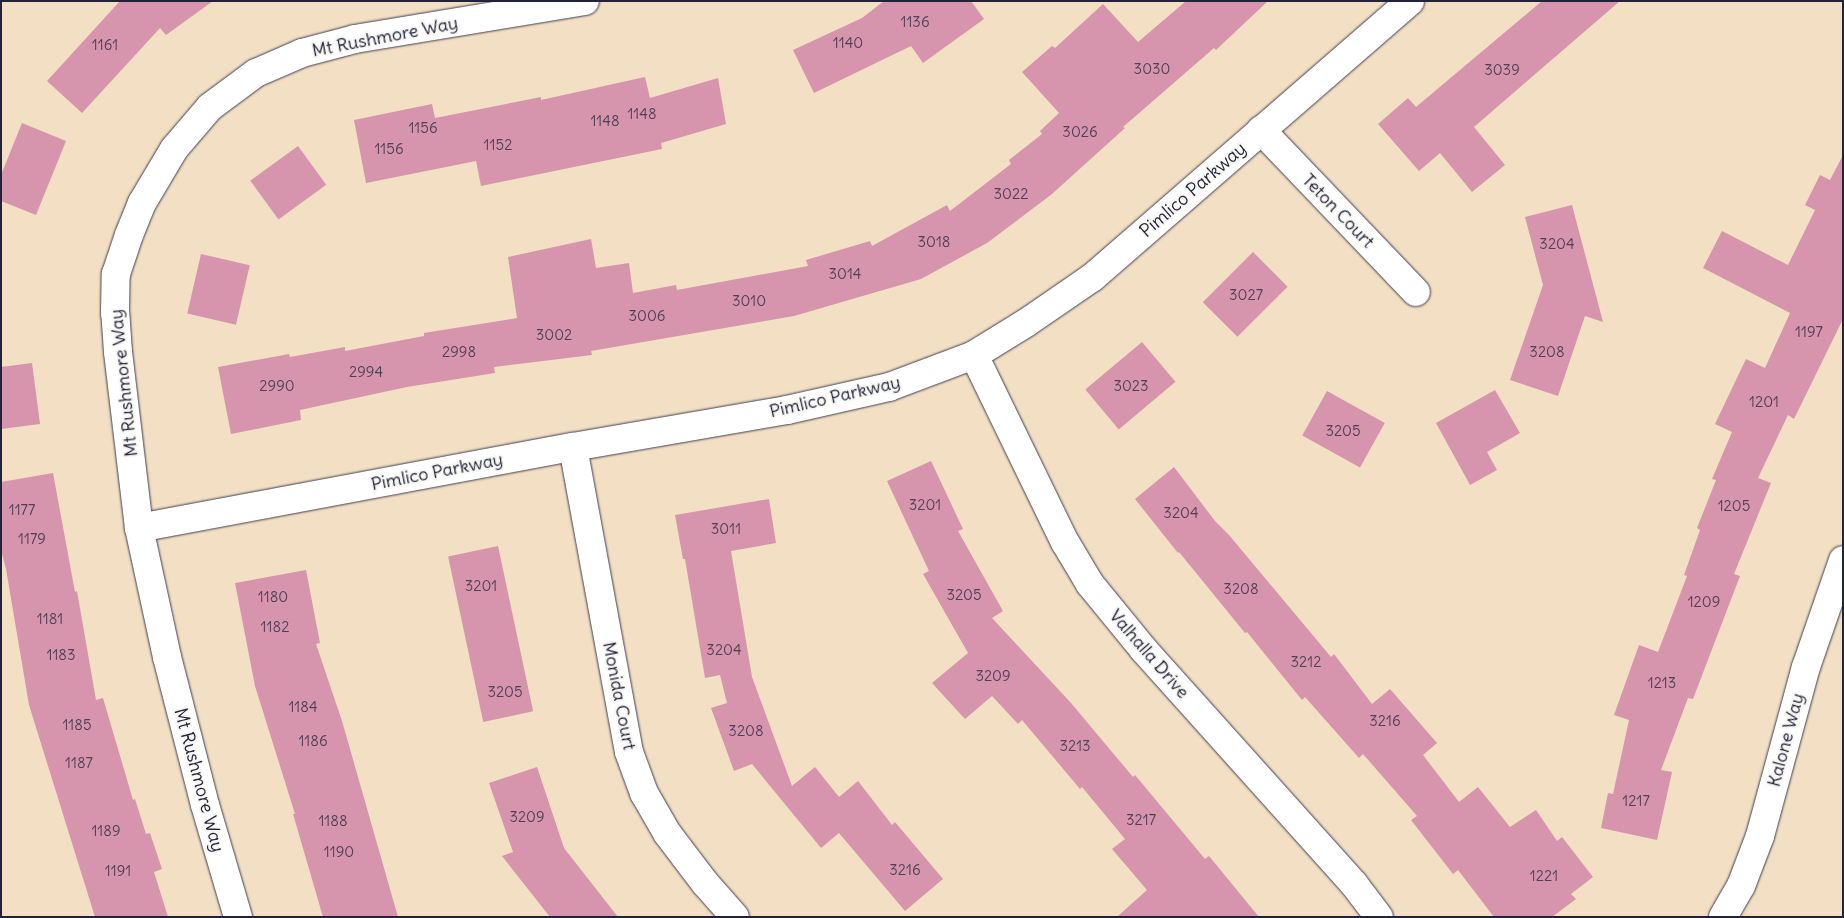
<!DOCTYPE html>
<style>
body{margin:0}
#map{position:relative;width:1844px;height:918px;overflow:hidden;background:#f2dfc4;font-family:Delius,sans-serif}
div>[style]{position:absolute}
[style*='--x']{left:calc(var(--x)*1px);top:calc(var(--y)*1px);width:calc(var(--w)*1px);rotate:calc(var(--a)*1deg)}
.building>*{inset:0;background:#d695ac;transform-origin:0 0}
.roads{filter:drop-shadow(0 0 1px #413e50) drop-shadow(0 0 1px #413e50)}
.minor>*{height:28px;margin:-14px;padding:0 14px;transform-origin:14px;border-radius:14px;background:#fff}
span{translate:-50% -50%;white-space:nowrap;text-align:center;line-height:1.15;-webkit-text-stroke:4px #f6f6f2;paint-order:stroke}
.number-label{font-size:15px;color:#4f3f57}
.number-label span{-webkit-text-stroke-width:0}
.street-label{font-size:18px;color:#22223b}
.frame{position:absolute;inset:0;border:2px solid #22223b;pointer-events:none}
</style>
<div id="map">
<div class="building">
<i style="clip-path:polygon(120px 1px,213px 1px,166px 35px,160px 28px,82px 113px,47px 81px)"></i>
<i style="clip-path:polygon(884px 1px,971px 1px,984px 19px,923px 63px,911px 46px,814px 93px,793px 50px,862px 18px)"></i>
<i style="clip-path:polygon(1186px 1px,1268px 1px,1216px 50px,1214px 48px,1123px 127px,1125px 128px,1052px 194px,987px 243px,921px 279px,794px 316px,591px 351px,592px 355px,494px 367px,495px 373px,407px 387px,300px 410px,301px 420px,231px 434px,218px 367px,289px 354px,290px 357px,345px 347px,345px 351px,424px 336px,424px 333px,517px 318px,508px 257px,591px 239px,596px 268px,629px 263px,633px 293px,676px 285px,677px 290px,808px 266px,806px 260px,870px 241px,872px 246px,947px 205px,950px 211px,1011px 164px,1009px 160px,1042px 134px,1040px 131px,1059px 113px,1022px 72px,1052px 46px,1055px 48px,1103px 4px,1138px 42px)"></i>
<i style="clip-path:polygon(1542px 1px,1620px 1px,1474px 127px,1505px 165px,1472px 192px,1440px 153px,1419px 171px,1378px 124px,1408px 98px,1416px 107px)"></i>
<i style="clip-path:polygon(645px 77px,650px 98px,718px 78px,726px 124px,661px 143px,662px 149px,481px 186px,476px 161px,366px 183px,354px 120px,432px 104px,435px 118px,541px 97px,541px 100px)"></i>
<i style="clip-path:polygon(22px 123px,66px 141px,36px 215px,1px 201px,1px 175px)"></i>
<i style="left:298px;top:146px;width:48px;height:59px;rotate:54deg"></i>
<i style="clip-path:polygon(1843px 155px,1843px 319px,1794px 419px,1788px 415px,1758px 478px,1771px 483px,1734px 574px,1740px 576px,1693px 699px,1688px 698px,1661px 770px,1672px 772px,1657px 840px,1601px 828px,1608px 793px,1613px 794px,1629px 720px,1614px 715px,1639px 645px,1658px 652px,1687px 576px,1684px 575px,1700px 530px,1697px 528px,1716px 480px,1712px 479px,1732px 432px,1715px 424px,1746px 359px,1765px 368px,1790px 313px,1703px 268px,1722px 231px,1788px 265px,1815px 210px,1805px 205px,1820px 175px,1830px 180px)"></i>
<i style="clip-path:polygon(1572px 205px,1603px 322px,1585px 316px,1558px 396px,1510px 380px,1543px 285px,1525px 217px)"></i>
<i style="left:1253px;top:252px;width:49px;height:71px;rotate:45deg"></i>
<i style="left:201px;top:254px;width:50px;height:61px;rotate:13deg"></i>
<i style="left:1142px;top:342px;width:52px;height:74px;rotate:50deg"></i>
<i style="clip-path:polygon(32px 363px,40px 424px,1px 429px,1px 367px)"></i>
<i style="clip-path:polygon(1495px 390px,1520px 433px,1487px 452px,1497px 470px,1470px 485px,1436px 423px)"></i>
<i style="left:1327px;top:391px;width:66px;height:51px;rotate:29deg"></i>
<i style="clip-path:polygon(931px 461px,963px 529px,958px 531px,1003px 611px,992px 618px,1071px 703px,1133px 777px,1135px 775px,1205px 859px,1209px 856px,1259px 917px,1118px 916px,1147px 890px,1112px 849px,1125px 839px,1082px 787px,1080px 789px,1022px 720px,1018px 724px,992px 696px,965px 719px,932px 683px,968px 653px,923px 574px,929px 571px,887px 481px)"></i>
<i style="clip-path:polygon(1174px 467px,1215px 521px,1229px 535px,1331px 657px,1334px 654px,1372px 704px,1390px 689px,1437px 743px,1423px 755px,1459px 802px,1478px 787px,1510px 827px,1536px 810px,1557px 841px,1562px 837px,1593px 877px,1571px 894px,1576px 899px,1552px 917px,1494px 917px,1458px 870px,1453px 874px,1411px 820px,1417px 816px,1363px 754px,1359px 758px,1305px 697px,1302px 700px,1247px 632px,1245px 633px,1179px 552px,1178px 553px,1135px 499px)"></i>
<i style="clip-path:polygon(53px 473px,75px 592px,77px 591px,96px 700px,103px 698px,133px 800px,135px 799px,146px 834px,150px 833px,162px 869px,154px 872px,168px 917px,95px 917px,29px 705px,6px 569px,1px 550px,1px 482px)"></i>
<i style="clip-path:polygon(769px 499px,776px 543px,731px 551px,752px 677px,792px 786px,815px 767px,839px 797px,858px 781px,892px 825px,895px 822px,943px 879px,905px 911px,839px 833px,821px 848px,752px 764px,734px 771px,711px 708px,727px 703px,720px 675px,705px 678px,685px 559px,683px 559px,675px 515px)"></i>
<i style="left:498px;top:546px;width:169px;height:51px;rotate:78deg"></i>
<i style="clip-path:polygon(306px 570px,320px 643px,316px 644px,342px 721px,398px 917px,323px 917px,293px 814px,295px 814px,255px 686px,235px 583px)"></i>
<i style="clip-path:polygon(537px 767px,564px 848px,618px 917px,550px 917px,502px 856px,513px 852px,489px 783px)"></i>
</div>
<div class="roads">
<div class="minor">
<i style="--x:1261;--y:130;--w:224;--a:46.3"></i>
<i style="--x:974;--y:355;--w:208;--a:64.1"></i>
<i style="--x:1065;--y:542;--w:49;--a:59.2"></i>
<i style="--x:1090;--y:584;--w:85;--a:50.7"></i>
<i style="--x:1144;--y:650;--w:314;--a:48.1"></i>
<i style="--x:1354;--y:884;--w:41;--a:52.9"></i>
<i style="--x:573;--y:447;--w:310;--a:79.6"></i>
<i style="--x:629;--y:752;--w:44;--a:69.9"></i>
<i style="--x:644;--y:793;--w:46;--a:60.1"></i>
<i style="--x:667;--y:833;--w:63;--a:52.8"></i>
<i style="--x:705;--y:883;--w:45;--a:48.6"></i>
<i style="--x:139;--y:528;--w:441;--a:-10.6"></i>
<i style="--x:573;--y:447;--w:217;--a:-9.8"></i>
<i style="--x:787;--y:410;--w:105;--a:-12.7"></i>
<i style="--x:889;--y:387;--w:91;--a:-20.6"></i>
<i style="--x:974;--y:355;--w:61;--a:-31.6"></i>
<i style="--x:1026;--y:323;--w:81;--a:-34.5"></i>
<i style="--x:1093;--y:277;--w:420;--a:-41"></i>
<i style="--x:238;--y:917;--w:117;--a:-106.4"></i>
<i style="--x:205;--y:805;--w:153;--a:-104.4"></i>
<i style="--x:167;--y:657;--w:132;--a:-102.2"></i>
<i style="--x:139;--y:528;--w:177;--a:-96.8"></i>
<i style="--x:118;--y:352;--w:39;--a:-94"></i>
<i style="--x:115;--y:313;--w:39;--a:-89"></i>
<i style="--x:116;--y:274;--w:41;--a:-71.6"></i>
<i style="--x:129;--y:235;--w:35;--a:-68"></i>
<i style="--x:142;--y:203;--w:63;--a:-59.3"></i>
<i style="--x:174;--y:149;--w:55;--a:-49.4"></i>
<i style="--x:210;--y:107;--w:57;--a:-36.5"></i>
<i style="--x:256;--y:73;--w:50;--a:-23.5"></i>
<i style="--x:302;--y:53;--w:55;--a:-14.8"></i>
<i style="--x:355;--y:39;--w:233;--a:-9.4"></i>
<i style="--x:1723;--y:917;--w:36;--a:-60"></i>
<i style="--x:1741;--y:886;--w:53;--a:-69.2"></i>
<i style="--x:1760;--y:836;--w:175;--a:-74.8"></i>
<i style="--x:1806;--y:667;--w:113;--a:-70.9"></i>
</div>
</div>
<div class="number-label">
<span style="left:915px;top:22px">1136</span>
<span style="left:848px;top:43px">1140</span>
<span style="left:105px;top:45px">1161</span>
<span style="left:1152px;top:69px">3030</span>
<span style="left:1502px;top:70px">3039</span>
<span style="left:642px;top:114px">1148</span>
<span style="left:605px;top:121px">1148</span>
<span style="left:423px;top:128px">1156</span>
<span style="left:1080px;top:132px">3026</span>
<span style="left:498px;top:145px">1152</span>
<span style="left:389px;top:149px">1156</span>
<span style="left:1011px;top:194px">3022</span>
<span style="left:934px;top:242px">3018</span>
<span style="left:1557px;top:244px">3204</span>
<span style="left:845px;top:274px">3014</span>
<span style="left:1246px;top:295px">3027</span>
<span style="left:749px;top:301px">3010</span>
<span style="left:647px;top:316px">3006</span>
<span style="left:1809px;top:332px">1197</span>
<span style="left:554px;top:335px">3002</span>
<span style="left:459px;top:352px">2998</span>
<span style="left:1547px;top:352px">3208</span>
<span style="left:366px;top:372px">2994</span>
<span style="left:277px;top:386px">2990</span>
<span style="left:1131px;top:386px">3023</span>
<span style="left:1764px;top:402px">1201</span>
<span style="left:1343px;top:431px">3205</span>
<span style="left:925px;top:505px">3201</span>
<span style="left:1734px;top:506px">1205</span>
<span style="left:22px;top:510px">1177</span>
<span style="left:1181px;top:513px">3204</span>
<span style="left:726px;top:529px">3011</span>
<span style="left:32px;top:539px">1179</span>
<span style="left:481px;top:586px">3201</span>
<span style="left:1241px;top:589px">3208</span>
<span style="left:964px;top:595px">3205</span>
<span style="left:273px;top:597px">1180</span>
<span style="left:1704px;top:602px">1209</span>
<span style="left:50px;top:619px">1181</span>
<span style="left:275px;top:627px">1182</span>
<span style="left:724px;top:650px">3204</span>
<span style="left:61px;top:655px">1183</span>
<span style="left:1306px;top:662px">3212</span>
<span style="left:993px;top:676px">3209</span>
<span style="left:1662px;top:683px">1213</span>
<span style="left:505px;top:692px">3205</span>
<span style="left:303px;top:707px">1184</span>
<span style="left:1385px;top:721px">3216</span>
<span style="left:77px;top:725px">1185</span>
<span style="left:746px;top:731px">3208</span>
<span style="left:313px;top:741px">1186</span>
<span style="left:1075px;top:746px">3213</span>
<span style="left:79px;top:763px">1187</span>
<span style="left:1636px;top:801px">1217</span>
<span style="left:527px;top:817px">3209</span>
<span style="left:1141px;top:820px">3217</span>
<span style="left:333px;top:821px">1188</span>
<span style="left:106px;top:831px">1189</span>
<span style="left:339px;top:852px">1190</span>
<span style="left:905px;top:870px">3216</span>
<span style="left:118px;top:871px">1191</span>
<span style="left:1544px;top:876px">1221</span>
</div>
<div class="street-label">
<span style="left:385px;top:37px;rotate:-11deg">Mt Rushmore Way</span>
<span style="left:1193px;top:190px;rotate:-41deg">Pimlico Parkway</span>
<span style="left:1338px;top:211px;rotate:46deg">Teton Court</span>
<span style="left:124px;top:383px;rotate:-96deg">Mt Rushmore Way</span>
<span style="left:835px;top:397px;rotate:-13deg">Pimlico Parkway</span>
<span style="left:437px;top:472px;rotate:-11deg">Pimlico Parkway</span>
<span style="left:1149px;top:654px;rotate:49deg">Valhalla Drive</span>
<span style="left:619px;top:696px;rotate:79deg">Monida Court</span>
<span style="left:1786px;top:740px;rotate:-75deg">Kalone Way</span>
<span style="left:199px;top:780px;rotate:75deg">Mt Rushmore Way</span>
</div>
<div class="frame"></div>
</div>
